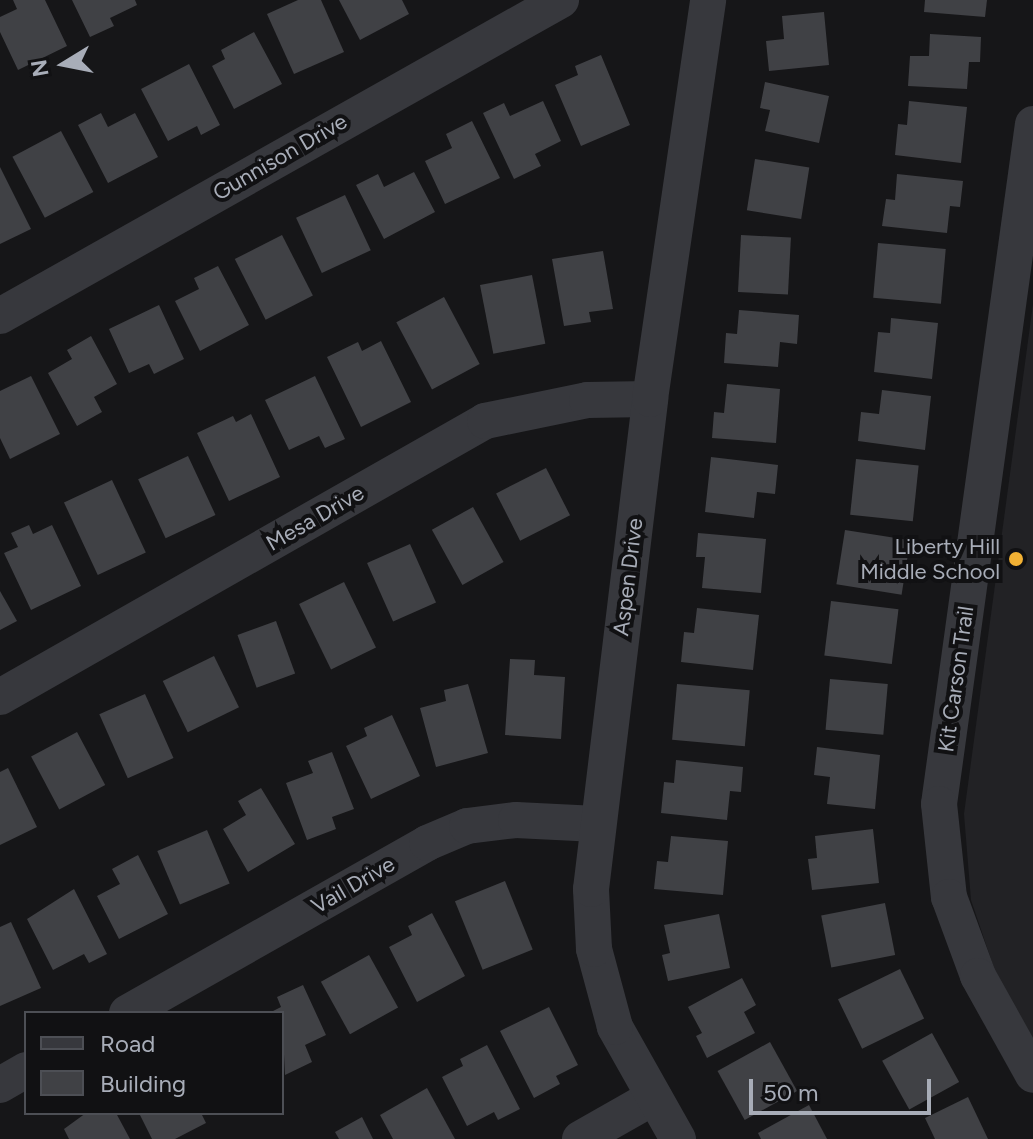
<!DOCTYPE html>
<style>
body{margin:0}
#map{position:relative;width:1033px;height:1139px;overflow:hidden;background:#161618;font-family:Figtree,sans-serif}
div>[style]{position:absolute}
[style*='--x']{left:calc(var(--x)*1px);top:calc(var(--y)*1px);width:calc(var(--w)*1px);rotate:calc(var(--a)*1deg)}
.built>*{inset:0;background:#222225}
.building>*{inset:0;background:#404145;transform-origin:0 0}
.minor>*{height:36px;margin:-18px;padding:0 18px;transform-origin:18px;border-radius:18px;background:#37383d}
.dots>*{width:22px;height:22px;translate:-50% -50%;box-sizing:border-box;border:4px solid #111113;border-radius:50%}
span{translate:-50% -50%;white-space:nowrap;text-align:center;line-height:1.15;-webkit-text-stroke:8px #111113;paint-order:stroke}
.street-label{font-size:22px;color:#a8adb8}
.poi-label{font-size:22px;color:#a8adb8}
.right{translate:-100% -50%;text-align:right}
.legend{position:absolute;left:24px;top:1011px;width:260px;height:104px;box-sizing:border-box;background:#111113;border:2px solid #4d4f55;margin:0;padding:10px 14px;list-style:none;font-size:24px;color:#a8adb8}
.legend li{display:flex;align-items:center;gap:16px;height:40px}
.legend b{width:40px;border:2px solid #4d4f55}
.north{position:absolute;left:24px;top:24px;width:80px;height:80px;-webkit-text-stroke:6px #111113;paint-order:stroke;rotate:260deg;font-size:22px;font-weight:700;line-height:32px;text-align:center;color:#a8adb8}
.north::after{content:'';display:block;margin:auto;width:28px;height:36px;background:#a8adb8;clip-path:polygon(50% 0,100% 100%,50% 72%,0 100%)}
.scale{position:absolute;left:749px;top:1079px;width:182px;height:36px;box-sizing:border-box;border:4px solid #a8adb8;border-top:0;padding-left:10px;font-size:24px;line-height:28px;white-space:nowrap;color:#a8adb8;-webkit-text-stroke:6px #111113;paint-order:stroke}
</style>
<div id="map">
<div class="built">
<i style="clip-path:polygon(1033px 304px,1033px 1039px,996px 974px,971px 900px,964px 814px)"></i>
</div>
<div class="building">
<i style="clip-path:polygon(13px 0,45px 0,67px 46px,18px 70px,0 32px,0 17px,17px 9px)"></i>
<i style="clip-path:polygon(72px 0,135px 0,137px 5px,110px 18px,114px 26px,90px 37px)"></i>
<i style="clip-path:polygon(298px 0,321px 0,344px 52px,294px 74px,267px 14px)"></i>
<i style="clip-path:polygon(339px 0,402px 0,409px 14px,360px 40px)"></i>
<i style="clip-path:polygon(925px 0,987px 0,985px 17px,924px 12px)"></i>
<i style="clip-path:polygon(824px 12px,829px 65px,769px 71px,766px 41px,784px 39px,782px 16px)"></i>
<i style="clip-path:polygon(254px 32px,282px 84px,234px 109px,212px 66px,225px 59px,221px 50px)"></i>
<i style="clip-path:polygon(930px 34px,981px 37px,980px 62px,969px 62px,967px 89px,908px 86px,910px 56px,929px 56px)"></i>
<i style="clip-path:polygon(601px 55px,630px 125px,581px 146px,555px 85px,578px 75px,575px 66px)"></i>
<i style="clip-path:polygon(189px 64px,220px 125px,201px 135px,197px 126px,168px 141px,141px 89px)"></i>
<i style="clip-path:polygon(765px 82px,829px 96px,819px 143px,765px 131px,770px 110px,760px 108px)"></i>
<i style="clip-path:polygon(543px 101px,561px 141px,535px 154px,541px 166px,514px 179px,483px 113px,504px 103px,510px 116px)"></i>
<i style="clip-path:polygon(909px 101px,967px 107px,961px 163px,895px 155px,898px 124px,907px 125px)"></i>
<i style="clip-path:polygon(101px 113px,108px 127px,135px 113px,158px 157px,108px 183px,78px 125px)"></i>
<i style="clip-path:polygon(472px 121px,500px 178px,445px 204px,425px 161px,452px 148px,446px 134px)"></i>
<i style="left:61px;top:131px;width:69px;height:55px;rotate:62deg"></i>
<i style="left:755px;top:159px;width:55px;height:52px;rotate:9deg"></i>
<i style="clip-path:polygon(0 167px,31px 229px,0 244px)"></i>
<i style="clip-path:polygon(414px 172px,435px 212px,384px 239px,356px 185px,378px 174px,384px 187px)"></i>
<i style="clip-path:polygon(897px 174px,963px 181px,960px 207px,950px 206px,947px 233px,882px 226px,886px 199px,895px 200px)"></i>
<i style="left:345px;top:195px;width:61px;height:54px;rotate:65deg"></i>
<i style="left:282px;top:235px;width:68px;height:53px;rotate:63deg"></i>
<i style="left:741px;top:235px;width:50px;height:57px;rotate:3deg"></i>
<i style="left:878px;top:243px;width:68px;height:55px;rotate:5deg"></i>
<i style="clip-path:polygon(603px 251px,613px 309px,589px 312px,591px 322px,564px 326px,552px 259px)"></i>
<i style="clip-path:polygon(218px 266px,249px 325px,200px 351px,175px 301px,199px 289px,194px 278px)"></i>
<i style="left:532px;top:275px;width:70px;height:53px;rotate:79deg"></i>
<i style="left:444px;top:297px;width:76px;height:54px;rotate:62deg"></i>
<i style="clip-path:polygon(159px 305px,184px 359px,154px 374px,149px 364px,129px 373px,109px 329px)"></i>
<i style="clip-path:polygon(739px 310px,799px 315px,797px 344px,780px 342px,778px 367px,724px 363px,726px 333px,737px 334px)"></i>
<i style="clip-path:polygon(891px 318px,938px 323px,932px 379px,874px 372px,878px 332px,890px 333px)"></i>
<i style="clip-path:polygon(91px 336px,117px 384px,94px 397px,102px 412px,77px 426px,48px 373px,72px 359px,67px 350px)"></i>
<i style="clip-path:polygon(381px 341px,411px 402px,361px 427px,327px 357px,358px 342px,362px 351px)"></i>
<i style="clip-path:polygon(31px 376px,60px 434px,10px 459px,0 438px,0 391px)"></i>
<i style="clip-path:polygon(315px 376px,345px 439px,325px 448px,319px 436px,289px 450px,265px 400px)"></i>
<i style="clip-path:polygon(727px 384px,780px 389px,776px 443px,712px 438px,714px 412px,724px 413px)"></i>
<i style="clip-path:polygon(882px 390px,931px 396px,925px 450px,858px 441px,861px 412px,879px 414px)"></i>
<i style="clip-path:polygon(251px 414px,280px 477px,229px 501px,197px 433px,233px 416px,236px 422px)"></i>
<i style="left:188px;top:456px;width:65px;height:55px;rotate:65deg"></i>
<i style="clip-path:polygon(711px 457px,778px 465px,775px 494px,757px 492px,754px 518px,705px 512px)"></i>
<i style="left:856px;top:459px;width:63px;height:56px;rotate:6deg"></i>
<i style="left:546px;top:468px;width:53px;height:56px;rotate:63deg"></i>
<i style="left:112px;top:480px;width:80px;height:53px;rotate:65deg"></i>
<i style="left:473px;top:507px;width:63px;height:47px;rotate:61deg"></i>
<i style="clip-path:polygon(29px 525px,33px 534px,52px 525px,81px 586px,31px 610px,4px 553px,18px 547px,11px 533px)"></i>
<i style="left:845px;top:530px;width:66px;height:55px;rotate:9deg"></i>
<i style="clip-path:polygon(698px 533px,766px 539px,761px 593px,702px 588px,705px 557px,696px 557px)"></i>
<i style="left:410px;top:544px;width:64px;height:47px;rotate:66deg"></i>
<i style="left:344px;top:582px;width:73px;height:50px;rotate:64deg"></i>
<i style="clip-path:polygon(0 591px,17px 621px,0 630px)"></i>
<i style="left:831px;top:601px;width:68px;height:55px;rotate:7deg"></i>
<i style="clip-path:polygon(697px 608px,759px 615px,753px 670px,681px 662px,684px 632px,694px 633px)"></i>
<i style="left:276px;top:621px;width:56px;height:41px;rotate:70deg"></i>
<i style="left:214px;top:656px;width:57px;height:57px;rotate:64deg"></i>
<i style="clip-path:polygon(510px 659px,535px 660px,534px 675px,565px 677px,561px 739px,505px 735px)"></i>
<i style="left:830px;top:679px;width:58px;height:51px;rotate:5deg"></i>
<i style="clip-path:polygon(468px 684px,488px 753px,436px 767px,420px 708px,446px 701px,444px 690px)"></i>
<i style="left:677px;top:684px;width:73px;height:56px;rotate:5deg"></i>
<i style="left:145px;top:694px;width:70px;height:50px;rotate:66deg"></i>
<i style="clip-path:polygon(392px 715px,420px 776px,371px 799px,346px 746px,367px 736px,364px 728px)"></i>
<i style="left:77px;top:732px;width:60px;height:52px;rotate:62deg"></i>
<i style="clip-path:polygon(817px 747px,880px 755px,875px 809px,827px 804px,830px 777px,814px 775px)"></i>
<i style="clip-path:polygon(332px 752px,354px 809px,332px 817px,336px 829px,307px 840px,286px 783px,313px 773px,308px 761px)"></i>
<i style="clip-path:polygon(676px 760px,743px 767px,741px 792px,730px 791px,727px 820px,661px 813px,664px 782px,674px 783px)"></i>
<i style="clip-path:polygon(8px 768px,37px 827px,0 845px,0 772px)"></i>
<i style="clip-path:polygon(261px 788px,295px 844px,248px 872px,223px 829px,246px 815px,238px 801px)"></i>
<i style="clip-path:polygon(873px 829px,879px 883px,812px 890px,808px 859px,817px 858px,815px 836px)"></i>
<i style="left:207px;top:830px;width:58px;height:54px;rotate:67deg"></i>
<i style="clip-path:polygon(671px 836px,728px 841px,723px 895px,654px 889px,657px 861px,668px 862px)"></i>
<i style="clip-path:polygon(138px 855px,168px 914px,119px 939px,97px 896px,120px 884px,112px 869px)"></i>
<i style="left:505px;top:881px;width:74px;height:54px;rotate:68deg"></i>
<i style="clip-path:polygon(74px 889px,107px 954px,89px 963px,84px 954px,53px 970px,27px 919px)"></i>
<i style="left:885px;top:903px;width:53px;height:65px;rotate:79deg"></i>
<i style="clip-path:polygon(432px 913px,465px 976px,417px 1002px,389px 947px,412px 935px,408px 926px)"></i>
<i style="clip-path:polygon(719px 914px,730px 968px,668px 981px,662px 955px,670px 953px,664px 925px)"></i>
<i style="clip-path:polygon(11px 922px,41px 988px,0 1006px,0 927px)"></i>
<i style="left:369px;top:955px;width:60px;height:55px;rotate:61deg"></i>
<i style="left:900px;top:969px;width:55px;height:69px;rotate:64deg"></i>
<i style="clip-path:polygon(742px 978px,756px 1005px,744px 1012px,755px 1033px,707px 1058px,696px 1036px,702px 1033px,688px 1007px)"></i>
<i style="clip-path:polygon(303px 985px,326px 1035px,305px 1045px,312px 1062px,285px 1075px,282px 1013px,269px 1013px,281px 1007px,277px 997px)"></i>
<i style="clip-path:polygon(549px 1007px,578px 1065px,556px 1076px,560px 1084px,534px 1098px,500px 1031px)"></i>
<i style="left:932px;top:1033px;width:56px;height:57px;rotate:61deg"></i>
<i style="left:770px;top:1042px;width:56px;height:60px;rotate:61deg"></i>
<i style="clip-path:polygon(487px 1045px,520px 1109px,498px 1120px,494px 1112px,467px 1126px,442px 1077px,463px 1066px,460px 1059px)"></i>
<i style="clip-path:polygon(427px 1088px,455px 1139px,393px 1139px,380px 1115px)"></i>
<i style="clip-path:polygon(968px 1097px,988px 1139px,935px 1139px,925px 1118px)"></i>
<i style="clip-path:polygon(809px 1105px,827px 1139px,761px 1139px,758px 1133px)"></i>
<i style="clip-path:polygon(86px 1113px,116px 1113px,130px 1139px,69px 1139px,64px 1129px)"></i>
<i style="clip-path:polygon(139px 1113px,201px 1113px,206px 1123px,175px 1139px,152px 1139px)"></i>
<i style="clip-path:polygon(362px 1117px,373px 1139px,339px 1139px,335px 1132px)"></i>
</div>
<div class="minor">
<i style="--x:1033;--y:124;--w:686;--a:97.87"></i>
<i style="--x:939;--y:804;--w:94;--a:83.9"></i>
<i style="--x:949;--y:897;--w:84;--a:69.8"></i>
<i style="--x:978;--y:976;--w:113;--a:60.9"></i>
<i style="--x:0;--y:316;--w:644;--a:-29.39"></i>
<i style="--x:0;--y:697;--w:558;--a:-29.64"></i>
<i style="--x:485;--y:421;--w:104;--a:-11.6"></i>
<i style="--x:587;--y:400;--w:63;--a:-0.9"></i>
<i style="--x:127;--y:1013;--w:345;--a:-29.5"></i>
<i style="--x:427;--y:843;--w:43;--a:-23"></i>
<i style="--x:467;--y:826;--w:49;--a:-7"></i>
<i style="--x:516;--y:820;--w:81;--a:2.8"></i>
<i style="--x:0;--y:1085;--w:30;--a:-30"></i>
<i style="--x:580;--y:1139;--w:85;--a:-29.6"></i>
<i style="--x:678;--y:1139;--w:129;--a:-119.4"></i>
<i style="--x:615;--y:1027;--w:81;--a:-105.1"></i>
<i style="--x:594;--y:949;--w:60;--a:-92.9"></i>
<i style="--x:591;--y:889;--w:494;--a:-83.1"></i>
<i style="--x:650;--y:399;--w:403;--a:-81.7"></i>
</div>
<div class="dots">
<i style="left:1016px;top:559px;background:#f2b134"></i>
</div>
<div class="street-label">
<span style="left:280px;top:157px;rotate:-30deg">Gunnison Drive</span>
<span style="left:315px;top:518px;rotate:-30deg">Mesa Drive</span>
<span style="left:628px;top:577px;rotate:-83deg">Aspen Drive</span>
<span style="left:956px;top:679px;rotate:-82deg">Kit Carson Trail</span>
<span style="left:353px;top:885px;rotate:-30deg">Vail Drive</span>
</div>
<div class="poi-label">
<span class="right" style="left:1000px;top:559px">Liberty Hill<br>Middle School</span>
</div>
<ul class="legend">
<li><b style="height:10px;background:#37383d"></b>Road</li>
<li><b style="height:22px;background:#404145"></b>Building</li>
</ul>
<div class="north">N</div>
<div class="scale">50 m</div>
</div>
